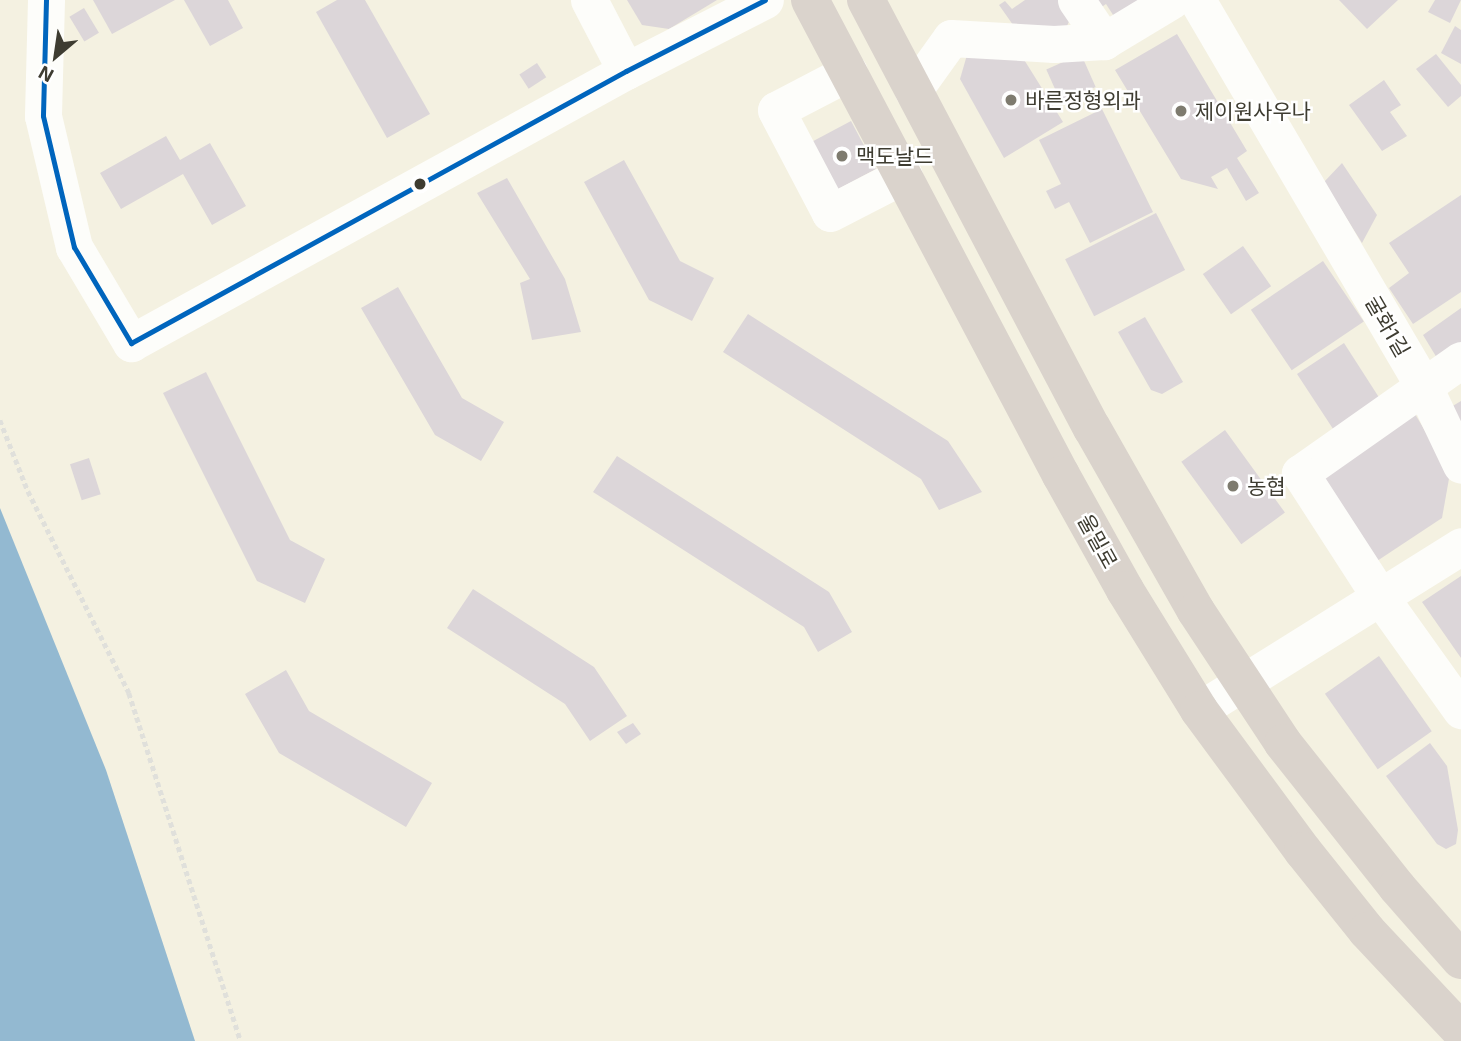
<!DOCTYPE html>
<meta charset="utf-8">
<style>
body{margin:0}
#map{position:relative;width:1461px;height:1041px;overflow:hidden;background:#f4f1e1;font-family:"Exo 2","Noto Sans KR",sans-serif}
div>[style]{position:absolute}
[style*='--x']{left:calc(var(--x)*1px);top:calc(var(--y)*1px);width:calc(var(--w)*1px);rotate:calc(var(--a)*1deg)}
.water>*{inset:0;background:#93b9d1}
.building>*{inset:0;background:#dcd6d9;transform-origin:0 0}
.path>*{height:4.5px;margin-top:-2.25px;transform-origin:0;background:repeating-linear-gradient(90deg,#e0e0db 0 5px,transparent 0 8.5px)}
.minor>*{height:37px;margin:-18.5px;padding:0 18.5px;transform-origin:18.5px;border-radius:18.5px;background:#fdfdfa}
.major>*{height:38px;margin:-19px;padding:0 19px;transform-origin:19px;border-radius:19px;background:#dad3cc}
.bus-1>*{height:5px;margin:-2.5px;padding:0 2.5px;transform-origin:2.5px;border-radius:2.5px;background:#0065bd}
.dots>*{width:19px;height:19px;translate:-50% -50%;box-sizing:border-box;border:4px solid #fff;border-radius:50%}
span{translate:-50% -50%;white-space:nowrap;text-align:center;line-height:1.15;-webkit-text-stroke:5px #fff;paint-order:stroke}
.poi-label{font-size:21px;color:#3e3c31}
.left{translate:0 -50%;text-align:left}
.street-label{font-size:21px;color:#3e3c31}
.north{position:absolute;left:21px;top:21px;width:70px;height:70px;-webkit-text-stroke:5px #fff;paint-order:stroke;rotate:209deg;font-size:19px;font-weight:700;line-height:28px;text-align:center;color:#3e3c31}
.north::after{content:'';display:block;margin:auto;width:24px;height:32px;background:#3e3c31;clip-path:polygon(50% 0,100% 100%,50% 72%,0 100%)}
</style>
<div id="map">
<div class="water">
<i style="clip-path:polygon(0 508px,106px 770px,195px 1041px,0 1041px)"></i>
</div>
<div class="building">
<i style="clip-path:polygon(93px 0,175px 0,112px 34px)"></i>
<i style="clip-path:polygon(184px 0,228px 0,243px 28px,210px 46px)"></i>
<i style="clip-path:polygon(337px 0,365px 0,430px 114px,387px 138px,316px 12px)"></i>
<i style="clip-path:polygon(627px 0,717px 0,669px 29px,642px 25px)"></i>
<i style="clip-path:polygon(1025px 0,1059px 0,1071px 17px,1063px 35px,1018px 32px,999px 5px,1005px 1px,1012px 9px)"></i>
<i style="clip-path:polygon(1084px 0,1139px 0,1117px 21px,1106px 4px,1093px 13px)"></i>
<i style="clip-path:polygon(1339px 0,1398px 0,1367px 29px)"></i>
<i style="clip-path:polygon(1435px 0,1461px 0,1450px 23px,1428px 12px)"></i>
<i style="left:84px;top:8px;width:29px;height:17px;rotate:59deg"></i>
<i style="clip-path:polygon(1455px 26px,1461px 30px,1461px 64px,1441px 53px)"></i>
<i style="clip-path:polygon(1177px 34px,1247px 151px,1237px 158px,1259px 193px,1246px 201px,1227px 168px,1211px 177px,1218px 189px,1181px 179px,1115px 70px)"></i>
<i style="left:1081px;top:54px;width:36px;height:38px;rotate:66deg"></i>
<i style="clip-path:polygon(1436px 54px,1461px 85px,1461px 96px,1448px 107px,1416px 69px)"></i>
<i style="clip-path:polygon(967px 55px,1023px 58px,1063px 122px,1004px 158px,960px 79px)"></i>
<i style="left:537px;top:63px;width:17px;height:21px;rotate:57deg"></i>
<i style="clip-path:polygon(1384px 80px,1401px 105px,1390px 112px,1407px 136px,1382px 151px,1349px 105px)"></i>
<i style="clip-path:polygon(1102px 109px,1153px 212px,1090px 243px,1069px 202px,1055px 209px,1046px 191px,1061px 184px,1039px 140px)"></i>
<i style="left:851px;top:121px;width:54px;height:49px;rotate:62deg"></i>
<i style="clip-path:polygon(166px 136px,180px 160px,210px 143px,246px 206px,212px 225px,183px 174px,121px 209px,100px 173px)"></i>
<i style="clip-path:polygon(624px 160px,680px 261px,714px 278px,692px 321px,649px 300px,584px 182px)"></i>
<i style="clip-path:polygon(1342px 163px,1377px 215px,1362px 243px,1324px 182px)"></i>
<i style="clip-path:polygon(507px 178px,565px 279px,581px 332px,532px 340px,520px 283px,530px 279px,477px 193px)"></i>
<i style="clip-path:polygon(1461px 195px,1461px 292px,1413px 324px,1389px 288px,1409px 273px,1389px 243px)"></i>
<i style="left:1156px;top:213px;width:64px;height:102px;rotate:63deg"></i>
<i style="left:1243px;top:246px;width:49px;height:49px;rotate:55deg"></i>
<i style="left:1323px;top:261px;width:73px;height:87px;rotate:56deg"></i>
<i style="clip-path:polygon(398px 287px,462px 398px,504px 422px,481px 461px,435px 435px,361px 308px)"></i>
<i style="clip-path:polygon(1461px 308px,1461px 349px,1440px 363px,1423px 335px)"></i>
<i style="clip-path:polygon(748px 314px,948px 441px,982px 492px,939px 510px,921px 479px,723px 352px)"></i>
<i style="clip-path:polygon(1145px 317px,1183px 382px,1162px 394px,1151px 390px,1118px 332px)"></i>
<i style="clip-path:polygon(1344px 343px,1380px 399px,1339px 438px,1297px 374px)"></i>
<i style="clip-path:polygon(206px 372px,290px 540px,325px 559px,305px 603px,257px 581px,163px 393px)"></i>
<i style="clip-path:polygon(1461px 401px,1461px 435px,1446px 410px)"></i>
<i style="clip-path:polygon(1415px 414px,1450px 473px,1442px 518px,1374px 563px,1318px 472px)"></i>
<i style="left:1225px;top:430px;width:102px;height:54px;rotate:54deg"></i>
<i style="clip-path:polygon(617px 456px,829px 592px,852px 632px,818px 652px,804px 627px,593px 492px)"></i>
<i style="left:89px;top:458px;width:38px;height:20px;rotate:72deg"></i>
<i style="clip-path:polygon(1461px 576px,1461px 658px,1422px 602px)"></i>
<i style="clip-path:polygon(473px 589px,594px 667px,627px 716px,590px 741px,565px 704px,447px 628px)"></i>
<i style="left:1379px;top:656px;width:92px;height:66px;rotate:55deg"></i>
<i style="clip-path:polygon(286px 670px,309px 711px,432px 783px,406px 827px,279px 753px,245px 694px)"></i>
<i style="clip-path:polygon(633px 723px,641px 734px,626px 744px,617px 732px)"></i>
<i style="clip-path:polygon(1430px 743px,1447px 766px,1458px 830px,1456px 844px,1446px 849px,1437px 844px,1386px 776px)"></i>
</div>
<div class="path">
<i style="--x:0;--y:420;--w:76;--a:68.5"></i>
<i style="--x:28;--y:491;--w:226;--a:63.4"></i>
<i style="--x:129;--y:693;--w:366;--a:72.2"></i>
</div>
<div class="minor">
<i style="--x:46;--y:0;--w:116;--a:91.5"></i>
<i style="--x:43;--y:116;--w:135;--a:76.7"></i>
<i style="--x:74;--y:247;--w:112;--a:59.3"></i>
<i style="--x:131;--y:343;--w:565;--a:-28.79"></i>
<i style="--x:626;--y:71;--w:156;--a:-27.1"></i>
<i style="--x:589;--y:0;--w:80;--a:62.5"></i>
<i style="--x:1076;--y:0;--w:50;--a:55.7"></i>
<i style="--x:1197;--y:0;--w:449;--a:59.6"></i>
<i style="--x:1424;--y:387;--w:86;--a:64.6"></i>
<i style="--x:849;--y:72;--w:82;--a:152.5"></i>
<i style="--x:776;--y:110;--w:116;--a:62.3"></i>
<i style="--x:830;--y:213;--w:83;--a:-27.2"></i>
<i style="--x:913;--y:91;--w:65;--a:-54.4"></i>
<i style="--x:951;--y:38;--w:103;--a:3.3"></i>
<i style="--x:1054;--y:44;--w:50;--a:-3.4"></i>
<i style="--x:1104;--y:41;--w:79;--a:-31.1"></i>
<i style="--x:1461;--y:360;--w:197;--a:144.9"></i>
<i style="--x:1300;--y:473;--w:149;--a:57.1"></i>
<i style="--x:1381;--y:598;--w:138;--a:54.5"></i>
<i style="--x:1199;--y:710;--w:309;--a:-32"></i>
</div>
<div class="major">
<i style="--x:810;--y:0;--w:537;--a:62.15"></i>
<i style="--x:1061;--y:475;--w:132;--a:60.9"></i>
<i style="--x:1125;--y:590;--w:141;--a:58.3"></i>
<i style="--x:1199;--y:710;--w:175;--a:53.6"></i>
<i style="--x:1303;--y:851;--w:102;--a:51.3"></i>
<i style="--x:1367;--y:931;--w:137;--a:46.8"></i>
<i style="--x:866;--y:0;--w:484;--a:62.2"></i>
<i style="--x:1092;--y:428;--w:210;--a:60.4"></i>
<i style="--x:1196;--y:611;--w:158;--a:56.6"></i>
<i style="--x:1283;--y:743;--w:184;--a:51.6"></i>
<i style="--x:1397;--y:887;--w:97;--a:48.8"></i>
</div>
<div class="bus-1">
<i style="--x:46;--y:0;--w:116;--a:91.5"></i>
<i style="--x:43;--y:116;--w:135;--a:76.7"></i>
<i style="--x:74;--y:247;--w:112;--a:59.3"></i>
<i style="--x:131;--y:343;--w:565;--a:-28.79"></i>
<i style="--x:626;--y:71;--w:156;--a:-27.1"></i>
</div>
<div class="dots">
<i style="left:1011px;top:100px;background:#7e7b6f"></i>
<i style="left:1181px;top:111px;background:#7e7b6f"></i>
<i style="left:842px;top:156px;background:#7e7b6f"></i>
<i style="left:420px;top:184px;background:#3e3c31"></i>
<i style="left:1233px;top:486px;background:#7e7b6f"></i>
</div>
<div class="poi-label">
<span class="left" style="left:1025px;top:100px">바른정형외과</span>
<span class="left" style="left:1195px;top:111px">제이원사우나</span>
<span class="left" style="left:856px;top:156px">맥도날드</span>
<span class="left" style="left:1247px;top:486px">농협</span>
</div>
<div class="street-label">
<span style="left:1388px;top:326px;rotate:60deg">굴화1길</span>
<span style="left:1098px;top:541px;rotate:61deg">울밀로</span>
</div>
<div class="north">N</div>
</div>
